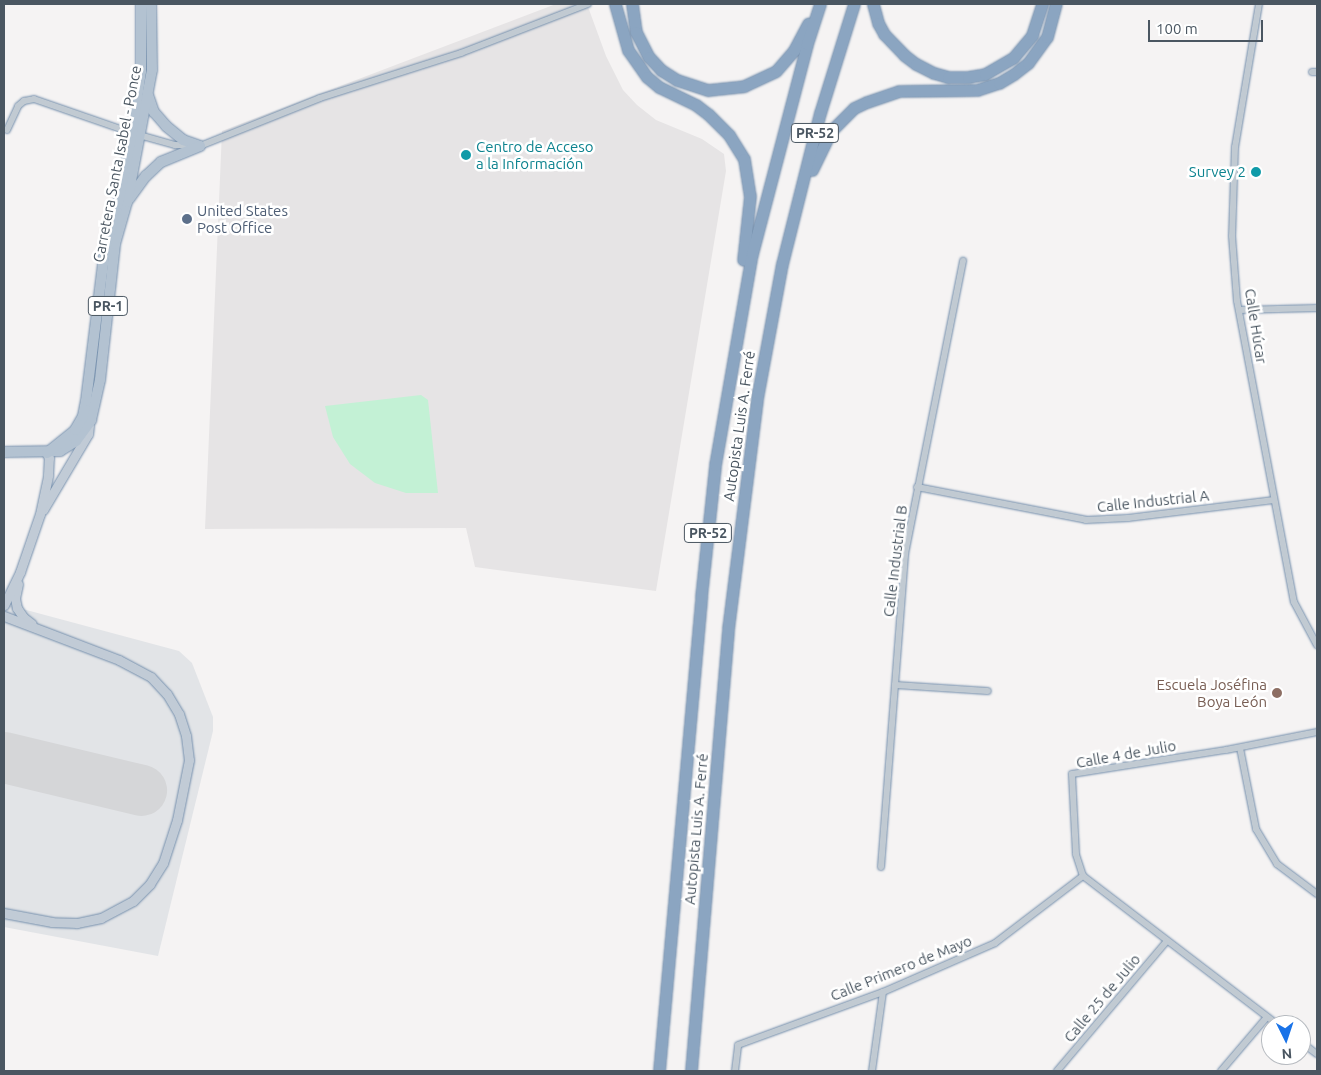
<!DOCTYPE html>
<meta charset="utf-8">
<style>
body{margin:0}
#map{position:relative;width:1321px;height:1075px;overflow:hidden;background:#f5f3f3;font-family:Ubuntu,sans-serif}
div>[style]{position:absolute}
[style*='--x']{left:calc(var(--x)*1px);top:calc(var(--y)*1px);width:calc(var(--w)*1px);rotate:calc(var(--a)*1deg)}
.education>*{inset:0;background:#e6e4e5}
.airport>*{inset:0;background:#e2e4e7}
.green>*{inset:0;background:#c3f1d5}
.runway>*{height:51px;margin:-25.5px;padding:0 25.5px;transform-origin:25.5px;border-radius:25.5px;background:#d5d6d8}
.roads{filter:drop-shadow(0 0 1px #7690ad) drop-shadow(0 0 1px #7690ad)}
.minor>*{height:6px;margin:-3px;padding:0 3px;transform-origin:3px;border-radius:3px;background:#c1cad2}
.secondary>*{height:9px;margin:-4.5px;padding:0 4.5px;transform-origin:4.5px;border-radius:4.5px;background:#c1cbd6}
.primary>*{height:10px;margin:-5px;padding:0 5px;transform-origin:5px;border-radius:5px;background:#b3c2d1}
.motorway>*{height:11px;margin:-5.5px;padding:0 5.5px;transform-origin:5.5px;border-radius:5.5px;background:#8ba5c1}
.dots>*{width:14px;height:14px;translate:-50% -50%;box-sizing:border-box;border:2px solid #fff;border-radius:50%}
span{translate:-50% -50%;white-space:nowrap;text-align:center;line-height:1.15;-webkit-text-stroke:5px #fff;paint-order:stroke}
.shield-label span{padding:1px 4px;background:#fff;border:1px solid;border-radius:4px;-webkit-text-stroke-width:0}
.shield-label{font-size:14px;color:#4a5661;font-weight:700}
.culture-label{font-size:15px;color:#0d838f}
.left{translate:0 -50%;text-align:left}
.right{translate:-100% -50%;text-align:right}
.street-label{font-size:15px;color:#4a5661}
.service-label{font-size:15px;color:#4e5e75}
.education-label{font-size:15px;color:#785e54}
.frame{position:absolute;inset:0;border:5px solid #4a5661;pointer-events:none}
.north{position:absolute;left:1261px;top:1015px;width:50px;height:50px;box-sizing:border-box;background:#fff;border:1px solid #b7bbc0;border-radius:50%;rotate:176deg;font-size:14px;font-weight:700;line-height:20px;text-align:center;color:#4a5661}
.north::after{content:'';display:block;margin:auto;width:18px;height:22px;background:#1a73e8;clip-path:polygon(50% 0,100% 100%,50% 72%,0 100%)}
.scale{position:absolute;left:1148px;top:20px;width:115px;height:22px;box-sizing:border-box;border:2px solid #4a5661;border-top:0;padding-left:6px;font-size:15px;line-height:18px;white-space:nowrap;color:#4a5661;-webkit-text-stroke:4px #fff;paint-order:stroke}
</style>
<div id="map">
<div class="education">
<i style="clip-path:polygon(556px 4px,587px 4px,606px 56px,623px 90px,637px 105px,656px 120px,702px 139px,724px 154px,726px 171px,656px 591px,475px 567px,466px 528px,205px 529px,222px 131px)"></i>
</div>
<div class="airport">
<i style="clip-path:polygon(4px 604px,179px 651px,192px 663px,213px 717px,213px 731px,158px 956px,4px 927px)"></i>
</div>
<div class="green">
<i style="clip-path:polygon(421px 395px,428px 400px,438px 493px,406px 493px,375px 483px,350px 464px,333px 437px,325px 406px)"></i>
</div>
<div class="runway">
<i style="--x:4;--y:757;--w:141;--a:13.5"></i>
</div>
<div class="roads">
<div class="minor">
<i style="--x:1259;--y:4;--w:145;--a:99.5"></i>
<i style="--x:1235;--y:147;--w:89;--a:91.9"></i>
<i style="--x:1232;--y:236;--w:65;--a:85.6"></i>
<i style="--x:1237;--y:301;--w:306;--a:79.3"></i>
<i style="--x:1294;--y:602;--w:49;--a:61.9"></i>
<i style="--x:1312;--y:72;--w:5;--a:0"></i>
<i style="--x:7;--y:130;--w:26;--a:-65"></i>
<i style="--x:18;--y:106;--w:8;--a:-40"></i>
<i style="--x:24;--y:101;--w:10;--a:-11"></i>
<i style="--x:34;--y:99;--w:104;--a:19.1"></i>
<i style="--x:132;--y:133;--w:45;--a:15.6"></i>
<i style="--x:175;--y:145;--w:25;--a:2"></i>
<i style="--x:200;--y:146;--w:129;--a:-21.8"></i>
<i style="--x:320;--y:98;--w:148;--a:-17.7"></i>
<i style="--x:461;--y:53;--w:136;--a:-21.1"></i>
<i style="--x:1239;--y:310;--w:78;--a:-1.5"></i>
<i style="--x:917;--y:487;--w:172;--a:11"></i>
<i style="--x:1086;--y:520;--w:42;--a:-2.7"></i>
<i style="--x:1128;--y:518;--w:147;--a:-7"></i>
<i style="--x:895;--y:685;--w:93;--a:3.7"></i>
<i style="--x:1240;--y:748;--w:83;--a:78.8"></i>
<i style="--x:1256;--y:829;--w:41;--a:59"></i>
<i style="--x:1277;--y:864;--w:50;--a:36.9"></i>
<i style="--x:881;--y:867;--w:314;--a:-85.6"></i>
<i style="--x:905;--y:554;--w:299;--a:-78.8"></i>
<i style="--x:1278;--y:1025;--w:245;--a:-142.6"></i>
<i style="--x:1083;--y:876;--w:23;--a:-108"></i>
<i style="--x:1076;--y:854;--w:80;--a:-92.9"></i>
<i style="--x:1072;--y:774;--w:156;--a:-8.9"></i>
<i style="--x:1226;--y:750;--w:93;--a:-11.2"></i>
<i style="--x:1301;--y:1042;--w:20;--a:37"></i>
<i style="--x:735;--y:1071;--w:26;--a:-83"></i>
<i style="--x:738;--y:1045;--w:154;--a:-20.1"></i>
<i style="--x:883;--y:992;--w:122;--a:-23.6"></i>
<i style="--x:995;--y:943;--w:111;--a:-37.3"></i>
<i style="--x:872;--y:1071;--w:80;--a:-82.1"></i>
<i style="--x:1057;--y:1071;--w:170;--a:-49.8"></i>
<i style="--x:1221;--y:1071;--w:71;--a:-49.6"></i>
</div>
<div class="secondary">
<i style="--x:43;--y:510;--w:88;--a:-59.4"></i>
<i style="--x:88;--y:434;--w:8;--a:-83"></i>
<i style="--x:18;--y:584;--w:14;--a:102"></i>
<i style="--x:15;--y:598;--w:10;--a:79"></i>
<i style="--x:17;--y:608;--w:11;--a:56"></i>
<i style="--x:23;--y:617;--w:11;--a:38"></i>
<i style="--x:4;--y:605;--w:37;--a:-64"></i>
<i style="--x:20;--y:572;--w:61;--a:-71"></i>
<i style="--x:40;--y:514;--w:40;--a:-78"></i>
<i style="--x:48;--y:475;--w:17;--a:-87"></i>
<i style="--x:49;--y:458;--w:5;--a:-112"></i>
<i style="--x:4;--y:616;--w:123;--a:20.9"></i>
<i style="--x:119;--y:660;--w:36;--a:28"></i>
<i style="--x:151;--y:677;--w:23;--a:47"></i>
<i style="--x:167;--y:694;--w:23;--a:59"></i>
<i style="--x:179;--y:714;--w:23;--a:72"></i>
<i style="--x:186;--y:736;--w:24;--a:83"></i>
<i style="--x:189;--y:760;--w:61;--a:101.3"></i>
<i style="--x:177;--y:820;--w:45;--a:108"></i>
<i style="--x:163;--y:863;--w:25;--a:122"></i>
<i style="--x:150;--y:884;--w:24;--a:135"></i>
<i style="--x:133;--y:901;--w:36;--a:152"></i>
<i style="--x:101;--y:918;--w:25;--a:168"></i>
<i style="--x:77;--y:923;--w:25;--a:-178"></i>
<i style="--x:52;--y:922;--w:49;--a:-169.4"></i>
</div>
<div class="primary">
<i style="--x:148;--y:95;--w:18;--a:71"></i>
<i style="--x:154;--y:112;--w:18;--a:49"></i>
<i style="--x:166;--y:126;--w:22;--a:39"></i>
<i style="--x:183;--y:140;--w:18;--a:19"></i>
<i style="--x:129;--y:199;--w:29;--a:-54"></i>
<i style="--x:146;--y:176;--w:21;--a:-43"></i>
<i style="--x:161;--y:162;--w:42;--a:-22.3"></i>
<i style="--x:4;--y:452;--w:56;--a:-1"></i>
<i style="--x:60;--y:451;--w:19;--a:-32"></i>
<i style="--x:76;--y:441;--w:26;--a:-54"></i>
<i style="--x:91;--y:420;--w:41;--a:-77.3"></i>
<i style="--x:100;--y:380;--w:137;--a:-83.7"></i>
<i style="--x:115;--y:244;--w:44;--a:-74.1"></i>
<i style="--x:127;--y:202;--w:134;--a:-79.3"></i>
<i style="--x:152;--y:70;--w:66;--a:-90.9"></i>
<i style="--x:47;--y:453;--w:36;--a:-39"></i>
<i style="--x:75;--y:430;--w:16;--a:-60"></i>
<i style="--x:83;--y:416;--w:15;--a:-79"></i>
<i style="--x:86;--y:401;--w:153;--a:-82.9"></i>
<i style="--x:105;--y:249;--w:47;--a:-73.9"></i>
<i style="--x:118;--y:204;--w:72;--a:-78.8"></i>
<i style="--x:132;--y:133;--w:63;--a:-81.7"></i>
<i style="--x:141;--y:71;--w:67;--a:-90"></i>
</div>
<div class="motorway">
<i style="--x:615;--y:4;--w:48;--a:74.2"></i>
<i style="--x:628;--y:50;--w:33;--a:55"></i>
<i style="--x:647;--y:77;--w:16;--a:40"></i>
<i style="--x:659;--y:87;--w:41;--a:25.9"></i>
<i style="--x:696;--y:105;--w:15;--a:37"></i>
<i style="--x:708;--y:114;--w:30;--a:45"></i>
<i style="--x:729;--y:135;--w:28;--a:58"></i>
<i style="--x:744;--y:159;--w:37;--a:81"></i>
<i style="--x:750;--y:196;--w:64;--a:96.2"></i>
<i style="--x:632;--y:4;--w:28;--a:82"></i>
<i style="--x:636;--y:32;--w:28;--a:63"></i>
<i style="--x:649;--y:57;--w:18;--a:47"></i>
<i style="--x:661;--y:70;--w:19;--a:32"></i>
<i style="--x:677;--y:80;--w:33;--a:18"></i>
<i style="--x:708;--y:90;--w:36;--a:-6"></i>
<i style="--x:744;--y:86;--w:35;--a:-25"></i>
<i style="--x:776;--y:71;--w:28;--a:-49"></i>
<i style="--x:794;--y:50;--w:30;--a:-62"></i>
<i style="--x:873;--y:4;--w:20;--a:75"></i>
<i style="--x:878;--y:23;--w:13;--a:61"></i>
<i style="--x:884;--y:34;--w:29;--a:46"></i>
<i style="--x:904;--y:55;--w:15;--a:37"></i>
<i style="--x:916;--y:64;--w:20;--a:27"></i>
<i style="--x:934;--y:73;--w:15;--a:16"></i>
<i style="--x:948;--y:77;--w:20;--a:0"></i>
<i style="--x:968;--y:77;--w:17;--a:-10"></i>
<i style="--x:985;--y:74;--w:32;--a:-30"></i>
<i style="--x:1013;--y:58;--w:30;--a:-50"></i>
<i style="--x:1032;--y:35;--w:33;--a:-72"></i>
<i style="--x:812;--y:170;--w:43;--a:-64"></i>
<i style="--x:831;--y:131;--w:33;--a:-45"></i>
<i style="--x:854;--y:108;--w:14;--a:-25"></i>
<i style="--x:867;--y:102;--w:34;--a:-19"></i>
<i style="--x:899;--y:91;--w:78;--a:-0.7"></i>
<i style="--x:977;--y:90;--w:23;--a:-18"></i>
<i style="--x:999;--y:83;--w:17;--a:-31"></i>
<i style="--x:1014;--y:74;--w:18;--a:-38"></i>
<i style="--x:1028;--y:63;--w:32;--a:-54"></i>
<i style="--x:1047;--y:37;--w:34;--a:-75"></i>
<i style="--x:659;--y:1071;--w:476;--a:-84.9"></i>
<i style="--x:701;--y:597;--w:133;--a:-83.9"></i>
<i style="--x:715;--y:465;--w:214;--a:-80.1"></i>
<i style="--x:752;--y:254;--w:217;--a:-75.3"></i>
<i style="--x:807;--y:44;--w:42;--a:-72"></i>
<i style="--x:691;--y:1071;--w:444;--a:-85.2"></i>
<i style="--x:728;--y:629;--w:238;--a:-82.8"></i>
<i style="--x:758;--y:393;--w:131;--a:-79.5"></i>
<i style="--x:782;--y:264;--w:156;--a:-75.9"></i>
<i style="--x:820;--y:113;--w:114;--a:-72.7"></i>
</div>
</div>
<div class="dots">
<i style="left:466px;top:155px;background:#0f9aa8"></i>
<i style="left:1256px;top:172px;background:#0f9aa8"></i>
<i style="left:187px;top:219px;background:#5c6f8a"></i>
<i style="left:1277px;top:693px;background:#8d6e63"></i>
</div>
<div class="shield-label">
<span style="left:815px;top:133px">PR-52</span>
<span style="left:108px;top:306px">PR-1</span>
<span style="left:708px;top:533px">PR-52</span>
</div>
<div class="culture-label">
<span class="left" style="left:476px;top:155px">Centro de Acceso<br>a la Información</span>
<span class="right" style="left:1246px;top:172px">Survey 2</span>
</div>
<div class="street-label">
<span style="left:117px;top:164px;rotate:-79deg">Carretera Santa Isabel - Ponce</span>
<span style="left:1256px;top:326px;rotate:81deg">Calle Húcar</span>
<span style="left:739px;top:426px;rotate:-82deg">Autopista Luis A. Ferré</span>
<span style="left:1153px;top:501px;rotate:-6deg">Calle Industrial A</span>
<span style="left:895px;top:561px;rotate:-83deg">Calle Industrial B</span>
<span style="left:1126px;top:754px;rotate:-10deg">Calle 4 de Julio</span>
<span style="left:696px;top:829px;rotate:-85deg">Autopista Luis A. Ferré</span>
<span style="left:901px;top:968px;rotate:-22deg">Calle Primero de Mayo</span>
<span style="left:1102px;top:998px;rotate:-50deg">Calle 25 de Julio</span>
</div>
<div class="service-label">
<span class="left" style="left:197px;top:219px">United States<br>Post Office</span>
</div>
<div class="education-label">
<span class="right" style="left:1267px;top:693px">Escuela Joséfina<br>Boya León</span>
</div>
<div class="frame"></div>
<div class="north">N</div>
<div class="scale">100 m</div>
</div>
